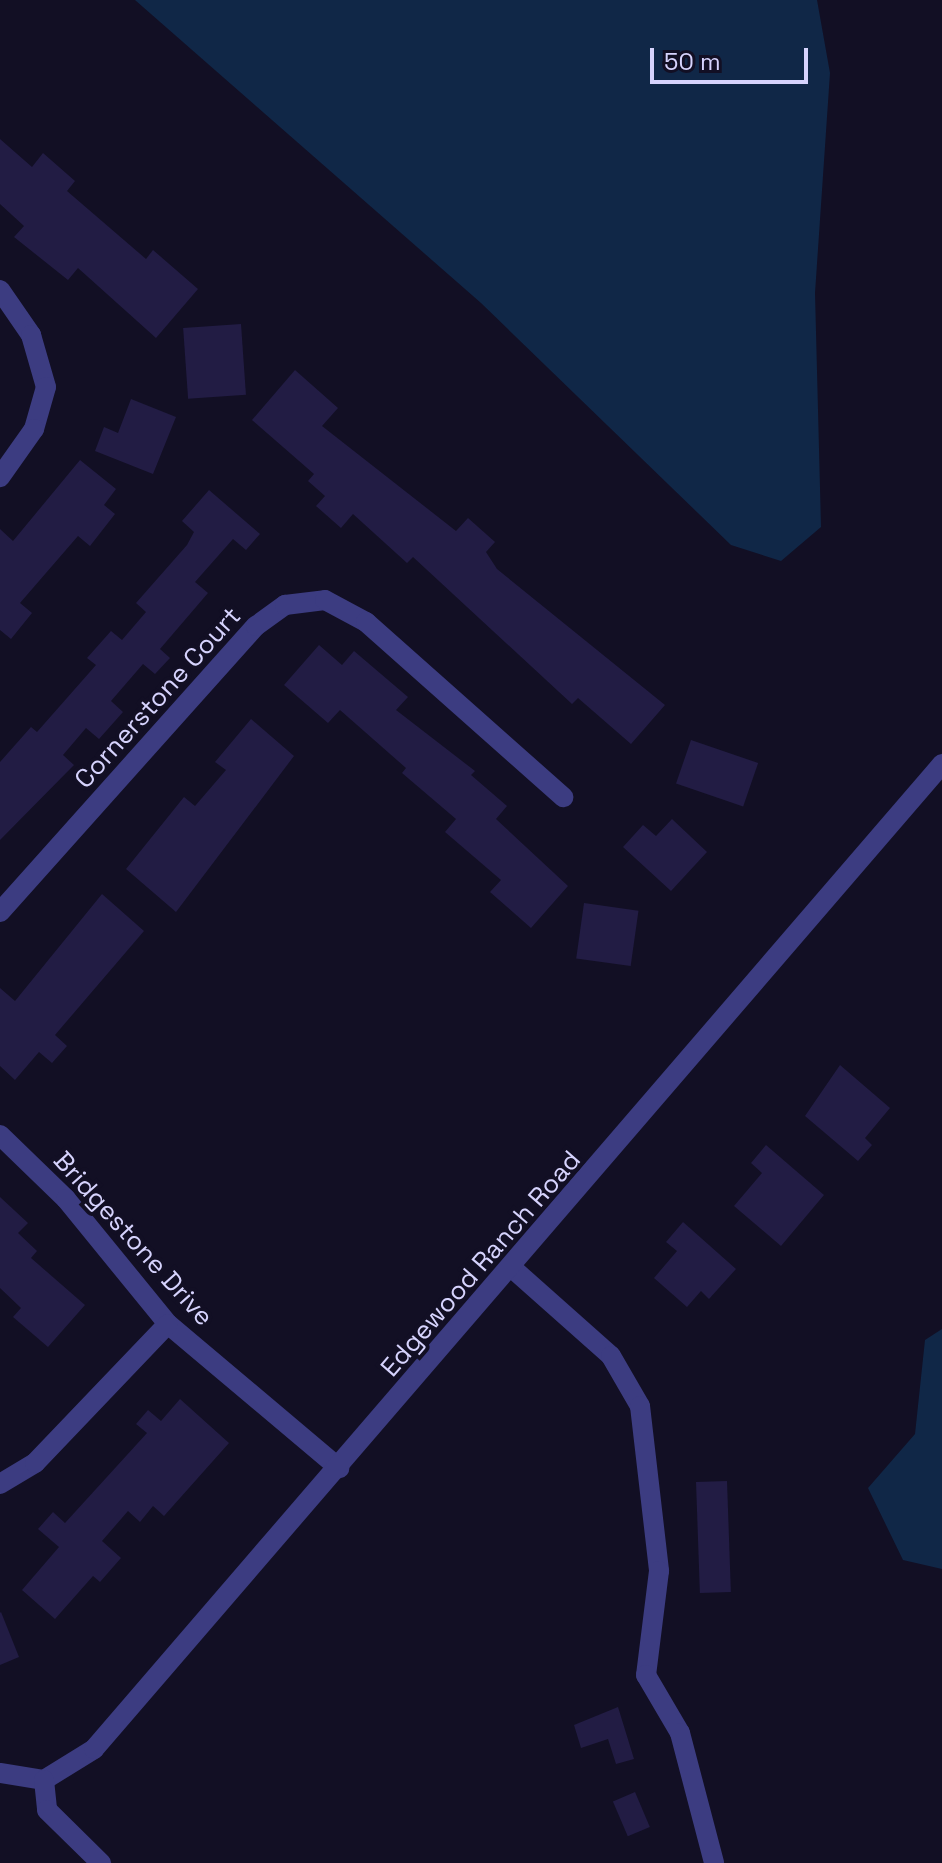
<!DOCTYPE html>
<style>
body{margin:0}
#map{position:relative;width:942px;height:1863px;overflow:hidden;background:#120f24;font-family:"Space Grotesk",sans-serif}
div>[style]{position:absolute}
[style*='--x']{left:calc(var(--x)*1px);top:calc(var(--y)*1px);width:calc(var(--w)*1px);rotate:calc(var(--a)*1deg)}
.water>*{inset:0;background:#102747}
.building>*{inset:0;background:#221c44;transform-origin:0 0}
.minor>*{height:20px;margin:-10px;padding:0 10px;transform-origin:10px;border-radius:10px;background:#3c3c81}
span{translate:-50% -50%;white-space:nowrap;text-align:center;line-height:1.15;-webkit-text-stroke:8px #120f24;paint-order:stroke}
.street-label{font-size:26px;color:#d6d3fd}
.scale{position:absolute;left:650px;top:48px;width:158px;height:36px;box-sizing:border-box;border:4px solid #d6d3fd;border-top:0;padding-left:10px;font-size:24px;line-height:28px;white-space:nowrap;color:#d6d3fd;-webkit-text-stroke:6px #120f24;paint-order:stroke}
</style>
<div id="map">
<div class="water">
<i style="clip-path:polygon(135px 0,817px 0,830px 73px,815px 293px,821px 527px,781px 561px,731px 545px,481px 303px)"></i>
<i style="clip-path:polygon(942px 1329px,942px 1569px,903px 1560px,868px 1488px,915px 1434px,925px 1340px)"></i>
</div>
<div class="building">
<i style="clip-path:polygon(0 139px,32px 167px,43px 153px,75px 181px,67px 191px,146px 259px,153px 250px,198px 289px,156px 338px,78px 268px,68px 280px,14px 237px,24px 226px,0 204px)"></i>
<i style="left:241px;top:324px;width:71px;height:58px;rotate:86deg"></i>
<i style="clip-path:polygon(295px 370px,338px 408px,322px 426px,456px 531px,468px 518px,495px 542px,486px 552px,497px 569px,665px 705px,631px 744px,578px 698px,572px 704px,413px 557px,407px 563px,353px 514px,341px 528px,316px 506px,325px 496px,308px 481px,314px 474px,252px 420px)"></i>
<i style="clip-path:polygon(131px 399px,176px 417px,153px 474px,95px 451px,104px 427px,118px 433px)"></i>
<i style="clip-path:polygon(80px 460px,116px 489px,104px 505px,115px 514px,90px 546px,78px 536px,20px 603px,32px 613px,11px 639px,0 630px,0 529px,13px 541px)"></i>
<i style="clip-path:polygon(209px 490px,260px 534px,246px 550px,233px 539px,195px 582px,208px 593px,160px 649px,170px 658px,155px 674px,143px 664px,111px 701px,123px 712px,99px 739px,86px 728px,63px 755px,74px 765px,0 840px,0 762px,31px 727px,37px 732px,96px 665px,87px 658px,111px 631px,122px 640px,146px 612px,136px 603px,187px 545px,194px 532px,182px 521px)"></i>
<i style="clip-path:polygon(319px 645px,342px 665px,354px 651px,408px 697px,396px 710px,475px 771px,471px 775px,507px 806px,496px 819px,568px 886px,531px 928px,490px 892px,501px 880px,445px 832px,456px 819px,402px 773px,406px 768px,340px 710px,328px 723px,284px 685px)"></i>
<i style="clip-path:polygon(251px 719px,294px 756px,176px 912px,126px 869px,184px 797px,195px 806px,226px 770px,215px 762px)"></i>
<i style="left:691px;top:740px;width:71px;height:46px;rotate:19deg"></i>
<i style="clip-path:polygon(672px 819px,707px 852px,671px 891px,623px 847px,643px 825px,656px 836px)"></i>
<i style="clip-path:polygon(102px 894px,144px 931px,55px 1035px,67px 1046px,52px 1063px,39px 1052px,15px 1080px,0 1066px,0 988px,15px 1001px)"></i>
<i style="left:584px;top:903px;width:55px;height:56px;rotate:8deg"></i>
<i style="clip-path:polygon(840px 1065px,890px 1108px,865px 1138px,872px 1145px,858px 1161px,805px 1116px)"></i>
<i style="clip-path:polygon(766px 1145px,824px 1195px,781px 1246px,734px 1206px,762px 1173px,751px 1163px)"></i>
<i style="clip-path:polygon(0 1197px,28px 1223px,18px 1233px,37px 1251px,31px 1258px,85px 1305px,48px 1347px,13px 1317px,21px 1308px,0 1288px)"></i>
<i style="clip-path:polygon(683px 1222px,736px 1269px,709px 1299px,701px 1291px,687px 1307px,654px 1278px,677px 1251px,666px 1242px)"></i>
<i style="clip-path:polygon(180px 1399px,229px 1443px,164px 1516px,153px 1506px,140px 1522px,128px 1511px,102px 1541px,121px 1558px,100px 1582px,93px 1576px,55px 1619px,22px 1590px,59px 1547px,38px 1529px,53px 1512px,65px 1523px,147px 1433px,136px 1424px,148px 1410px,161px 1421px)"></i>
<i style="left:727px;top:1481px;width:111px;height:31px;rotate:88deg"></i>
<i style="clip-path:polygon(1px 1612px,19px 1657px,0 1665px,0 1613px)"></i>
<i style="clip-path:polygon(618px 1707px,634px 1759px,616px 1764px,608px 1739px,581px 1748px,574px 1725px)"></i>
<i style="left:635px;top:1792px;width:38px;height:24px;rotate:67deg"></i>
</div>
<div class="minor">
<i style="--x:0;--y:290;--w:55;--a:55.4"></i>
<i style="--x:31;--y:335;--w:54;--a:73.9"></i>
<i style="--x:46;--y:387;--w:44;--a:105.9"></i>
<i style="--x:34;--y:429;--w:59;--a:125.3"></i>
<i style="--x:0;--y:912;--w:384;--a:-48.2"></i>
<i style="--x:256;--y:626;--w:36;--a:-36"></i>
<i style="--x:285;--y:605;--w:40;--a:-7.1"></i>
<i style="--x:325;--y:600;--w:47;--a:28.2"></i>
<i style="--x:366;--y:622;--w:264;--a:41.6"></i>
<i style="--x:0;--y:1135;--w:92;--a:44.1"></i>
<i style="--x:66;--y:1199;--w:161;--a:50.8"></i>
<i style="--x:168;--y:1324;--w:224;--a:40.1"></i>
<i style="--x:512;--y:1268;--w:132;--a:41.6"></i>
<i style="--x:611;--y:1356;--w:58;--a:59.9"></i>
<i style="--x:640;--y:1406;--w:166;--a:83.4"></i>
<i style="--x:659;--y:1571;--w:105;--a:97.1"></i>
<i style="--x:646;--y:1675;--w:67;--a:59.6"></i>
<i style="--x:680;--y:1733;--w:134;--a:75.3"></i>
<i style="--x:0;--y:1484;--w:41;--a:-31"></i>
<i style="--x:35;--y:1463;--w:192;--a:-46.3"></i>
<i style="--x:0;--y:1773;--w:45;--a:9"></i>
<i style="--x:44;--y:1780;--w:59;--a:-31.8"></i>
<i style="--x:94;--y:1749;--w:1300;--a:-49.27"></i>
<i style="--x:44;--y:1780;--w:30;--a:84"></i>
<i style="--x:47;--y:1810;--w:76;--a:44.5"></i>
</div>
<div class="street-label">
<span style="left:158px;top:698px;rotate:-48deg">Cornerstone Court</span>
<span style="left:133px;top:1239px;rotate:48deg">Bridgestone Drive</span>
<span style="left:481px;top:1264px;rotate:-49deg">Edgewood Ranch Road</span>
</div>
<div class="scale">50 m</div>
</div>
